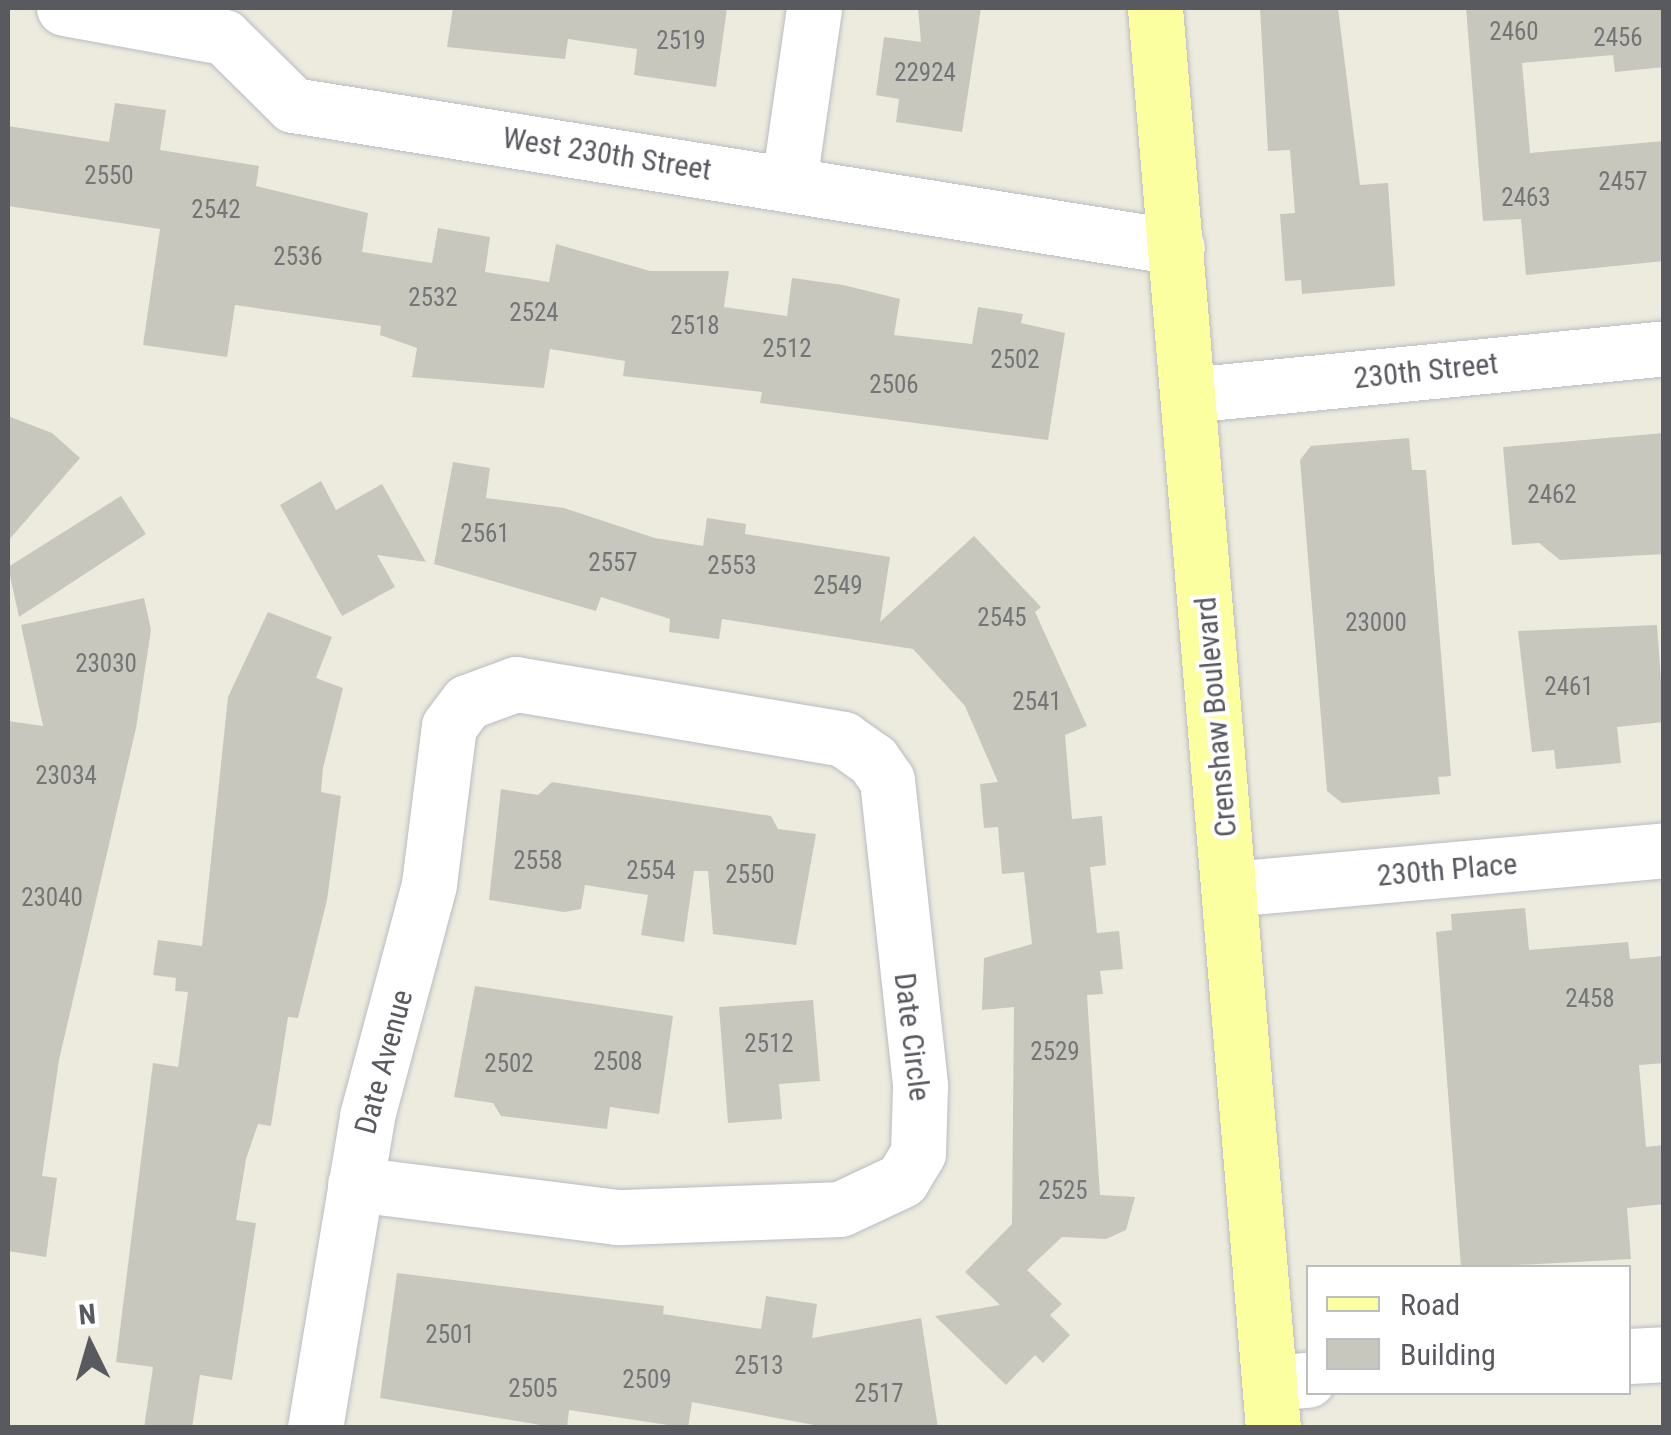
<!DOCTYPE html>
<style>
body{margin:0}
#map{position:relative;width:1671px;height:1435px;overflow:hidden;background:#ecebde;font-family:"Roboto Condensed",sans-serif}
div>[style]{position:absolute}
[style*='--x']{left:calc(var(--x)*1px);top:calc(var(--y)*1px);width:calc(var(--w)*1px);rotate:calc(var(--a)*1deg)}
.building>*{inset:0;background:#c8c7bd}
.roads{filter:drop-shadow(0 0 2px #babbc1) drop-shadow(0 0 2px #babbc1)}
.minor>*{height:55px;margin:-27.5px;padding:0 27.5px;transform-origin:27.5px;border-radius:27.5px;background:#fff}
.major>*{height:55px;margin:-27.5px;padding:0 27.5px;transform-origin:27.5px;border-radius:27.5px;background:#fbffa0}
span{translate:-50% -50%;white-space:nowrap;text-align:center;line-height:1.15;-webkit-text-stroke:8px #fff;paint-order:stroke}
.number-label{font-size:25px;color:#747577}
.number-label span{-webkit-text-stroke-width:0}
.street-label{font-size:30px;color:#585a60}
.frame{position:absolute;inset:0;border:10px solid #585a60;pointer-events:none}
.legend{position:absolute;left:1306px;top:1265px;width:325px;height:130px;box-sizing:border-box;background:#fff;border:2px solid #bcbdbf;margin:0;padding:12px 18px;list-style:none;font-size:30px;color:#585a60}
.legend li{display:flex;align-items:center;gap:20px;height:50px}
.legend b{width:50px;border:2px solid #bcbdbf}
.north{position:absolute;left:40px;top:1295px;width:100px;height:100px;-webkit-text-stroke:8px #fff;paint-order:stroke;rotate:355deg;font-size:28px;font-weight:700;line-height:40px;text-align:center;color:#585a60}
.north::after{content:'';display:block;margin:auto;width:35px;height:45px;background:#585a60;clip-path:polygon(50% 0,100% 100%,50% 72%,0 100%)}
</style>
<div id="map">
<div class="building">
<i style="clip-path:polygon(453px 8px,727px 8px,716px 87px,634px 75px,637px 49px,568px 39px,565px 59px,447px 47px)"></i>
<i style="clip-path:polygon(918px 8px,981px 8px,962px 132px,896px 122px,899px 99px,876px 95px,884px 37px,921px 42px)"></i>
<i style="clip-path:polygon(1260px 8px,1338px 8px,1360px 185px,1388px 183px,1395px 286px,1302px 294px,1301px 280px,1285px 281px,1280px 214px,1295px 213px,1290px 150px,1268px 151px)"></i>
<i style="clip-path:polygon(1466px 8px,1664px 8px,1664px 67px,1615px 72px,1613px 55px,1522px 63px,1530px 153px,1664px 141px,1664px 261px,1526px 275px,1521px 219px,1483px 221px)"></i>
<i style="clip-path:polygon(115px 103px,166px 110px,160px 150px,259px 166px,256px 186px,368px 213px,362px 252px,432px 263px,438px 228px,490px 237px,485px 272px,549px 282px,556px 244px,650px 271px,729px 271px,724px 307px,787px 316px,792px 278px,843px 285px,900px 299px,894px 335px,972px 344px,978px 307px,1023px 314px,1021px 323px,1065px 333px,1048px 440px,760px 403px,762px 392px,623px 376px,625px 361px,550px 349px,544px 388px,412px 377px,417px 348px,380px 335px,381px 326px,235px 305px,227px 357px,143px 345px,160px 229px,8px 206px,8px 126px,109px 142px)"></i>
<i style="clip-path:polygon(8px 416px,52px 433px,80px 458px,8px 541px)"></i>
<i style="clip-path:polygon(1664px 433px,1664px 554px,1560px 560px,1539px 543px,1512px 545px,1503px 447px)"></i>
<i style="clip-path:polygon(1409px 438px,1412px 470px,1426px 470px,1451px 776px,1438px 777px,1440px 794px,1342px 803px,1327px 791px,1300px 460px,1311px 446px)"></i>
<i style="clip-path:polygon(453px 462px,490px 468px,486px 498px,564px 508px,655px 538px,703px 546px,707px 518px,746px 524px,745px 534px,890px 557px,880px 622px,974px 536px,1041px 607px,1035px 612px,1087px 726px,1065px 735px,1072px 819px,1102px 816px,1106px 865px,1090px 867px,1097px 933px,1119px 931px,1123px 969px,1100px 971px,1103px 994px,1087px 995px,1100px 1195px,1135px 1197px,1126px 1230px,1106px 1239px,1062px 1237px,1027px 1270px,1062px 1304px,1050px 1315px,1070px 1335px,1043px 1363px,1035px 1355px,1006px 1385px,935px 1316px,1000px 1305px,965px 1272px,1012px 1224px,1014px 1007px,982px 1010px,984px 958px,1032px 944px,1024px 872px,1002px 874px,998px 827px,984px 828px,980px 784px,998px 782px,965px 706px,913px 649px,722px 619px,719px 639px,669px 632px,670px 619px,601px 597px,596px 611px,434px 564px)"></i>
<i style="clip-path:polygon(321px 481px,336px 510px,382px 484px,426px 562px,377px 555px,395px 587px,342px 616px,280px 505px)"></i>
<i style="clip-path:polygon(121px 496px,146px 534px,19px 617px,8px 567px)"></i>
<i style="clip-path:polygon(144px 598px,151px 630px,136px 728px,59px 1060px,42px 1176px,57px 1178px,46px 1257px,8px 1251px,8px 721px,43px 726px,21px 625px)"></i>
<i style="clip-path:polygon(268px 612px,332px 637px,316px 678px,343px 688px,323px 768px,321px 792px,341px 796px,327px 900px,298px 1018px,288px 1017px,271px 1126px,258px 1124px,246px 1159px,236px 1220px,256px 1223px,232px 1380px,200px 1375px,192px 1428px,144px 1428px,153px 1367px,116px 1362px,153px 1063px,178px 1067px,188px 992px,175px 991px,176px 978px,153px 975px,158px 940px,202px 946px,228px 697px)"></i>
<i style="clip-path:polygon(1657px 625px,1664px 722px,1617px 727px,1621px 763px,1556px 769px,1554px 750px,1532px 752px,1518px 631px)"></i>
<i style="clip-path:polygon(552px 782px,771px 816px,778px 829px,816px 834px,796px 945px,713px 934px,708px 871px,694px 871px,684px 942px,641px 935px,648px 895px,585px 885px,581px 909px,564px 912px,489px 900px,501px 789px,538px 795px)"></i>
<i style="clip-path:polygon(1525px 908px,1529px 950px,1628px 942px,1630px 959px,1664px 956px,1664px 1063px,1639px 1065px,1646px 1147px,1664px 1145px,1664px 1204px,1627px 1208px,1631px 1259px,1461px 1268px,1436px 932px,1452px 930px,1451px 914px)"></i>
<i style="clip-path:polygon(475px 986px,673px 1016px,659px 1114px,610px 1107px,607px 1129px,501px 1116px,493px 1103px,454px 1097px)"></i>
<i style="clip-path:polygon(813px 1000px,820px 1081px,779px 1084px,782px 1119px,728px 1123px,719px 1007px)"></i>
<i style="clip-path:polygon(397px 1273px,664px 1306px,663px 1314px,761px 1329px,766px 1296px,817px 1304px,812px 1338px,921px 1318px,938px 1428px,830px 1428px,692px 1402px,688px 1428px,569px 1410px,567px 1428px,558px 1428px,380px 1398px)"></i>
</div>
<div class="roads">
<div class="minor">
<i style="--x:64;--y:8;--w:163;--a:10.3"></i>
<i style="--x:224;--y:37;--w:97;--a:44.6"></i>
<i style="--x:293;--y:105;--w:895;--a:9.13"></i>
<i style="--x:789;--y:182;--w:176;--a:-81.8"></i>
<i style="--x:1188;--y:395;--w:478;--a:-5.6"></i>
<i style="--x:1230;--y:889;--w:436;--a:-5.1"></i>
<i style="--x:1628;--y:1356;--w:36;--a:-3"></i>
<i style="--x:1270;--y:1383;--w:38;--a:-5"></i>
<i style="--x:315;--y:1428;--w:316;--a:-80.5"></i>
<i style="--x:367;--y:1116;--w:240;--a:-75"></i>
<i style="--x:429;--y:884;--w:159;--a:-82.8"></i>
<i style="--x:449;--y:726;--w:30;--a:-53"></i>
<i style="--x:467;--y:702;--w:52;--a:-20.2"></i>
<i style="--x:516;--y:684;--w:332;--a:9.5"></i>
<i style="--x:843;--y:739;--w:37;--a:35"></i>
<i style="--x:873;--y:760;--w:24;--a:55"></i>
<i style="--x:887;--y:780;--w:308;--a:83.8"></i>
<i style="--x:920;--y:1086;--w:67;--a:91.7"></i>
<i style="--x:918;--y:1153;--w:31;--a:121"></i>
<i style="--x:902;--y:1180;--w:68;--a:154.9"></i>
<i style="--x:840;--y:1209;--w:223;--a:177.9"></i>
<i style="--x:617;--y:1217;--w:264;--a:-172.8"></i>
</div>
<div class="major">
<i style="--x:1155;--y:8;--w:1425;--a:85.25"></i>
</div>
</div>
<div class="number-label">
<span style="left:1514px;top:32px">2460</span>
<span style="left:1618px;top:38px">2456</span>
<span style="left:681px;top:41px">2519</span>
<span style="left:925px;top:73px">22924</span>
<span style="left:109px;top:176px">2550</span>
<span style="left:1623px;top:182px">2457</span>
<span style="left:1526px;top:198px">2463</span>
<span style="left:216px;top:210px">2542</span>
<span style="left:298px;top:257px">2536</span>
<span style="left:433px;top:298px">2532</span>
<span style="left:534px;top:313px">2524</span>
<span style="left:695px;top:326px">2518</span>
<span style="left:787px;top:349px">2512</span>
<span style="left:1015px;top:360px">2502</span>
<span style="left:894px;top:385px">2506</span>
<span style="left:1552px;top:495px">2462</span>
<span style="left:485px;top:534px">2561</span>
<span style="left:613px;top:563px">2557</span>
<span style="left:732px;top:566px">2553</span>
<span style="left:838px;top:586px">2549</span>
<span style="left:1002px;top:618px">2545</span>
<span style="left:1376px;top:623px">23000</span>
<span style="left:106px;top:664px">23030</span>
<span style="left:1569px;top:687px">2461</span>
<span style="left:1037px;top:702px">2541</span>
<span style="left:66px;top:776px">23034</span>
<span style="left:538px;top:861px">2558</span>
<span style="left:651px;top:871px">2554</span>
<span style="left:750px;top:875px">2550</span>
<span style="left:52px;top:898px">23040</span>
<span style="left:1590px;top:999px">2458</span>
<span style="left:769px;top:1044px">2512</span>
<span style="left:1055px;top:1052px">2529</span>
<span style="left:618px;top:1062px">2508</span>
<span style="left:509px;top:1064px">2502</span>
<span style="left:1063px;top:1191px">2525</span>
<span style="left:450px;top:1335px">2501</span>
<span style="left:759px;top:1366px">2513</span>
<span style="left:647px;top:1380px">2509</span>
<span style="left:533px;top:1389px">2505</span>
<span style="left:879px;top:1394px">2517</span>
</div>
<div class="street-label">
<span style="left:607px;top:154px;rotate:9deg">West 230th Street</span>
<span style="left:1426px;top:371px;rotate:-6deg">230th Street</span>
<span style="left:1216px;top:717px;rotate:-95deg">Crenshaw Boulevard</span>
<span style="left:1447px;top:870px;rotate:-5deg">230th Place</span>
<span style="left:912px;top:1037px;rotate:83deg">Date Circle</span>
<span style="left:384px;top:1062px;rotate:-75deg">Date Avenue</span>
</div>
<div class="frame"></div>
<ul class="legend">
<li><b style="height:12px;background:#fbffa0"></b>Road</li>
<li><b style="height:28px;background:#c8c7bd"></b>Building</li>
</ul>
<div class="north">N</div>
</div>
